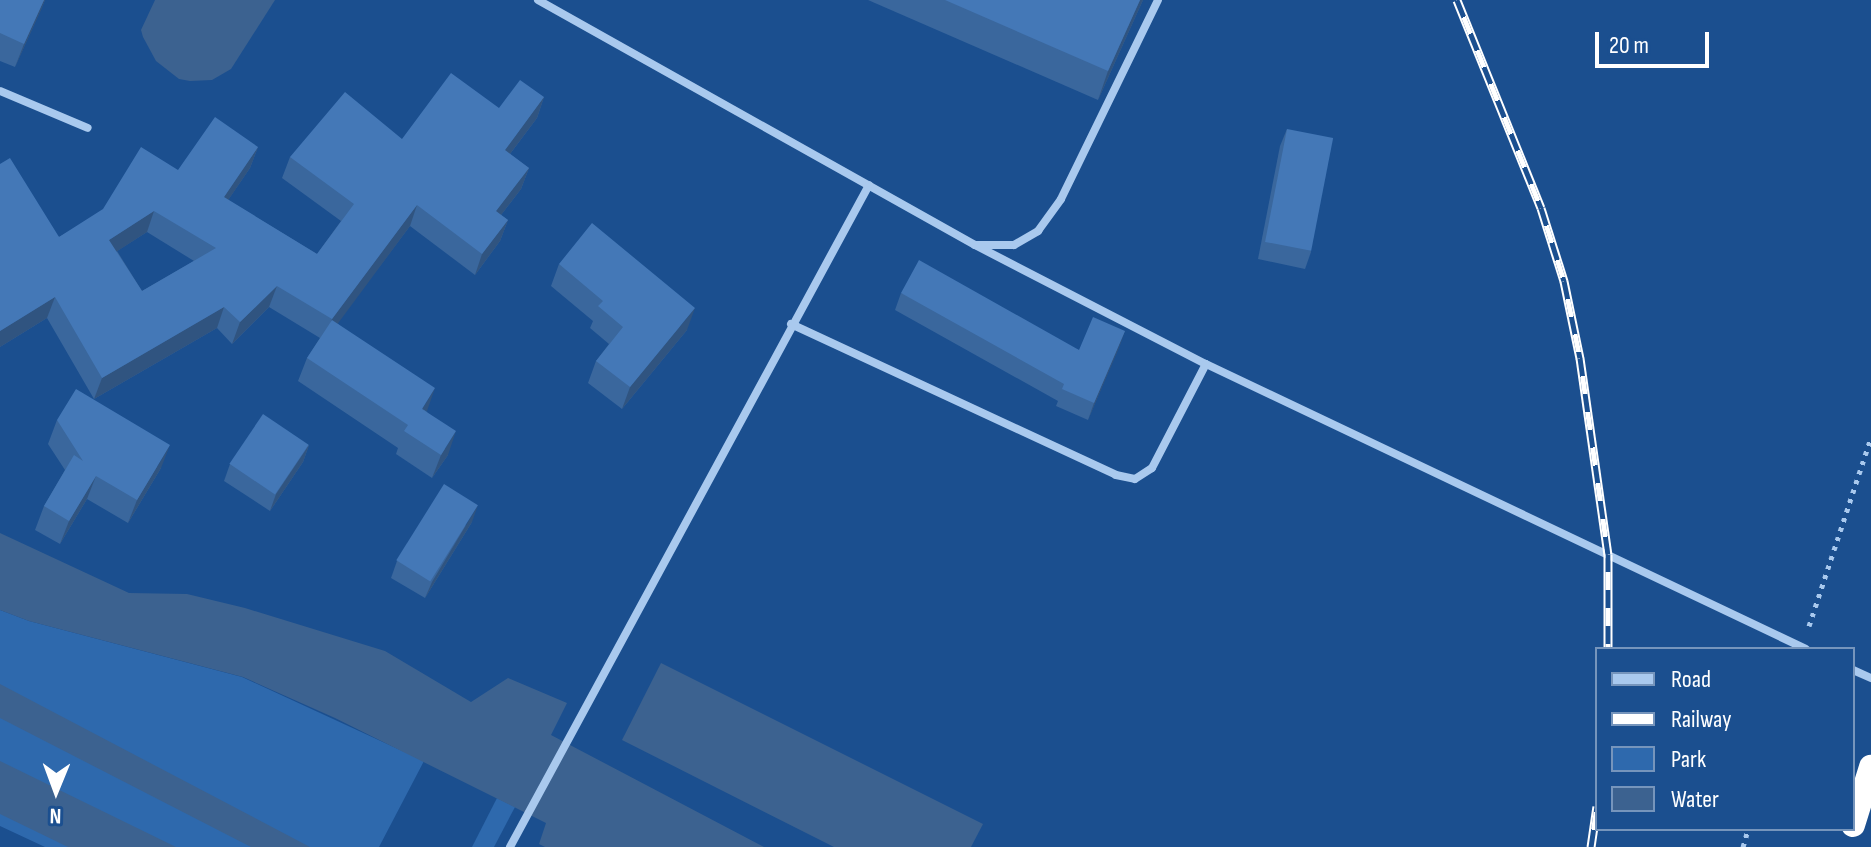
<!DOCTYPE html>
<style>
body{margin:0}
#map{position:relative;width:1871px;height:847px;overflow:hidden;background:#1b4f8f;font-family:"Sofia Sans Condensed",sans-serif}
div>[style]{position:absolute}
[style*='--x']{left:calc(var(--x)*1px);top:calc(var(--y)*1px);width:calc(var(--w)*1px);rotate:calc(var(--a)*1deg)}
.green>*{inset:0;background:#2e69ad}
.water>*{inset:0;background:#3c6290}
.path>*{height:5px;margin-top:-2.5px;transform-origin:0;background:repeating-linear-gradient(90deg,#a9c9ee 0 4px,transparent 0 10px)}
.street>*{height:8px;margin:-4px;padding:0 4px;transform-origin:4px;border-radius:4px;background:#a9c9ee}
.highway>*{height:24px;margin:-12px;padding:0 12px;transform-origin:12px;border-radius:12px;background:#fff}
.rail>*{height:9px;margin-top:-4.5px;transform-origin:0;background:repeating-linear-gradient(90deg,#1b4f8f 0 18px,#fff 0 36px);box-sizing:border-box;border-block:2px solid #fff}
.wall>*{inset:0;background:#3a679d}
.shaded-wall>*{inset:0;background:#305480}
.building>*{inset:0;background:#4478b7;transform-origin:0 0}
span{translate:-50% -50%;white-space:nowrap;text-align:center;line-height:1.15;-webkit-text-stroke:7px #1b4f8f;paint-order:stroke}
.legend{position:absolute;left:1595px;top:647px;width:260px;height:184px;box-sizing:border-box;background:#1b4f8f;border:2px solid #7695bc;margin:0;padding:10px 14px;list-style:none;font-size:24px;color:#fff}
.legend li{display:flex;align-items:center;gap:16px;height:40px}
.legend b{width:40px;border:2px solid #7695bc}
.north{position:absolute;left:16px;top:751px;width:80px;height:80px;-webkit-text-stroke:6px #1b4f8f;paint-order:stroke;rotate:181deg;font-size:22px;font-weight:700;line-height:32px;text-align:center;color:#fff}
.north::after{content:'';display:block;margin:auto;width:28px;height:36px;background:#fff;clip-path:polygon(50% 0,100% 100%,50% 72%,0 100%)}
.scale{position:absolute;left:1595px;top:32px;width:114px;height:36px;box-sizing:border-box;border:4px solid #fff;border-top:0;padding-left:10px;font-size:24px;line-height:28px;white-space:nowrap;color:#fff;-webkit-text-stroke:6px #1b4f8f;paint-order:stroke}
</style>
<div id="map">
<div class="green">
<i style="clip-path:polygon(0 610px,29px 621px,242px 677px,424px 761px,379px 847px,45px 847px,0 826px)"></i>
<i style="clip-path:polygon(497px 798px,515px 807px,494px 847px,472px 847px)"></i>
</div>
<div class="water">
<i style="clip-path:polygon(155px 0,275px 0,231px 69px,212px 80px,190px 81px,179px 79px,156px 61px,143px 37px,141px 30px)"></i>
<i style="clip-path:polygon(0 533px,129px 593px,187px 594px,245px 608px,385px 651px,471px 702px,508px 678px,567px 703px,551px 735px,764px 847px,545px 847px,539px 844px,546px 823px,335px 718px,243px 677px,29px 621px,0 610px)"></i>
<i style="clip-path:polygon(661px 663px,983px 824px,971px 847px,834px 847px,622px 740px)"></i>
<i style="clip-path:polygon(0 684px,310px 847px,251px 847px,0 718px)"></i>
<i style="clip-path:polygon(0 761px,176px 847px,68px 847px,0 814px)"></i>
</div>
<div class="path">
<i style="--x:1809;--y:626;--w:199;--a:-71.8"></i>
<i style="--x:1743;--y:847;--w:19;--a:-74"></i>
</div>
<div class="street">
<i style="--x:538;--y:0;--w:501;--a:29.28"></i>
<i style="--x:975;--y:245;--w:39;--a:0"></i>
<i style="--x:1014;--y:245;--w:28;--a:-30"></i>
<i style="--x:1038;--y:231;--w:39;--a:-54"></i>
<i style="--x:1061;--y:199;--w:221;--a:-64"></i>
<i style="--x:0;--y:91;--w:95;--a:22.8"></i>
<i style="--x:975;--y:245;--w:260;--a:27.3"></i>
<i style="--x:1206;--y:364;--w:664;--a:25.41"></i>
<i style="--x:791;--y:324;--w:358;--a:24.9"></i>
<i style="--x:1116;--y:475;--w:19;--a:12"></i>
<i style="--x:1135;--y:479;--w:20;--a:-33"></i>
<i style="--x:1152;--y:468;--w:117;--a:-62.6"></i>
<i style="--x:1853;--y:670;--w:20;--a:24"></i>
<i style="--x:510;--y:847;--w:753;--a:-61.53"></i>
</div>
<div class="highway">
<i style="--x:1853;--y:825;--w:61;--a:-72.8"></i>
</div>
<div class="rail">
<i style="--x:1457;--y:0;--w:224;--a:68"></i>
<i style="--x:1541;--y:208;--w:77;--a:72.5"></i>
<i style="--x:1564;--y:281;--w:79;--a:78.3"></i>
<i style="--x:1580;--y:358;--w:198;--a:81.9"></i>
<i style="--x:1608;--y:554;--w:95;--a:90"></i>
<i style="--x:1591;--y:847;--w:41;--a:-81.7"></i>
</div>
<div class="wall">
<i style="clip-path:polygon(0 0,45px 0,15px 67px,0 61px)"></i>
<i style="clip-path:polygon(868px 0,1143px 0,1098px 100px)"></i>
<i style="clip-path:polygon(evenodd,544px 97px,537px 118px,510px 154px,529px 168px,521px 189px,501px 215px,508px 220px,500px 241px,475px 275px,410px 226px,337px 323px,427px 412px,448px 455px,432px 478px,396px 454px,398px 448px,298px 381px,307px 358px,320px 338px,269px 307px,232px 344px,217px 328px,94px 399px,47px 318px,0 347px,0 164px,59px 237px,178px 170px,258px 147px,250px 168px,228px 200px,317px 254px,341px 221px,282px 178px,290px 157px,402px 139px,499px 108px,544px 97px,147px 232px,194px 261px,142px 291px,117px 251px,147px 232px)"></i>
<i style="clip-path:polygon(1287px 129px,1311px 252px,1305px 269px,1258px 259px,1280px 146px)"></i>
<i style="clip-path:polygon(559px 264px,687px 330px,622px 409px,588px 383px,596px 361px,609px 344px,590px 328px,593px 321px,551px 286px)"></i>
<i style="clip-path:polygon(901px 293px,1079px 350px,1125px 331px,1088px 420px,1056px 406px,1058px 401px,895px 310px)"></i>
<i style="clip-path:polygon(57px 420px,161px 468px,128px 523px,87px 499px,60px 544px,35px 530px,44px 506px,65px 470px,48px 444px)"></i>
<i style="clip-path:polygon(309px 445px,303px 462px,270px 511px,224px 481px,230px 464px)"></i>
<i style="clip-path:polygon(472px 522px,425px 598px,391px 578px,397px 561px)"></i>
</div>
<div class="shaded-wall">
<i style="clip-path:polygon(44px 0,45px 0,42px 8px,15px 67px,24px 44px)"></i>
<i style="clip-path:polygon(1140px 0,1143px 0,1098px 100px,1108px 71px)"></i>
<i style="clip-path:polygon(544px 97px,537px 118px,497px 171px,505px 150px)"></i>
<i style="clip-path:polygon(258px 147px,250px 168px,216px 218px,224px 197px)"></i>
<i style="clip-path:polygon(529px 168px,521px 189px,488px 232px,496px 211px)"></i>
<i style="clip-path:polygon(417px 205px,410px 226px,325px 341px,332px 319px)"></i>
<i style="clip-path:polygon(154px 211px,147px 232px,102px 261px,109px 240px)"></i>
<i style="clip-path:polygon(508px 220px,500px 241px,475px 275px,482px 254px)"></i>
<i style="clip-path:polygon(277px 286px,269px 307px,232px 344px,240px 322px)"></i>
<i style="clip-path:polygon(55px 297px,47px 318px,0 347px,0 331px)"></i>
<i style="clip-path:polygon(224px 307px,217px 328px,94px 399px,102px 378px)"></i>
<i style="clip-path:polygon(695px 308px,687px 330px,622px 409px,630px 387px)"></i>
<i style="clip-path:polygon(1125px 331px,1119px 348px,1088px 420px,1094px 403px)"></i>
<i style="clip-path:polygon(435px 388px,427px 411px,422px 409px)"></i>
<i style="clip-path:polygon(456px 431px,448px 455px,432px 478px,441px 455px)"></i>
<i style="clip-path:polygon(170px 445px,161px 468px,128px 523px,137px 500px)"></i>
<i style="clip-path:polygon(309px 445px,303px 462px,270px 511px,276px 494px)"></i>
<i style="clip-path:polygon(96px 476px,87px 499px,60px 544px,69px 521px)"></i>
<i style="clip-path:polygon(478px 505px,472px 522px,425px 598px,432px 582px)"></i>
</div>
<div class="building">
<i style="clip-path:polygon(0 0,44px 0,24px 44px,0 33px)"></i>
<i style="clip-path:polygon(945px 0,1140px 0,1108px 71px)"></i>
<i style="clip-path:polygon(evenodd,451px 73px,499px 108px,520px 80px,544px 97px,505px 150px,529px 168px,496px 211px,508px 220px,482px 254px,417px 205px,332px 319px,277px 286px,240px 322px,224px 307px,102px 378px,55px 297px,0 331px,0 164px,10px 158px,59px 237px,103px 209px,141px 147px,178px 170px,215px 117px,258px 147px,224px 197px,317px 254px,354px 204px,290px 157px,345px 92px,402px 139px,451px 73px,154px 211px,216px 248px,142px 291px,109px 240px,154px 211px)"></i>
<i style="left:1287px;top:129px;width:47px;height:115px;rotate:11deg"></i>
<i style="clip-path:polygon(592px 223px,695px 308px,630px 387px,596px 361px,623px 327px,598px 306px,603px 301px,559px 264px)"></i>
<i style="clip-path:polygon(919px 260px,1079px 350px,1093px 317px,1125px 331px,1094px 403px,1062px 389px,1064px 384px,901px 293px)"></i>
<i style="clip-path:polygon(332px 320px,435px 388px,422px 409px,456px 431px,441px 455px,404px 431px,408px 425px,307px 358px)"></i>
<i style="clip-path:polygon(76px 389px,170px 445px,137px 500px,96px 476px,69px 521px,44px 506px,74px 455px,83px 461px,57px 420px)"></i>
<i style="left:263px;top:414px;width:55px;height:60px;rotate:34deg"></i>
<i style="left:444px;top:484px;width:40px;height:90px;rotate:32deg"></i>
</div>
<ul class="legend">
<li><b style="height:10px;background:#a9c9ee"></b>Road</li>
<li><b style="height:10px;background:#fff"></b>Railway</li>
<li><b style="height:22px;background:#2e69ad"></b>Park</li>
<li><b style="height:22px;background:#3c6290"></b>Water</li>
</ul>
<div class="north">N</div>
<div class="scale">20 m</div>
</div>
